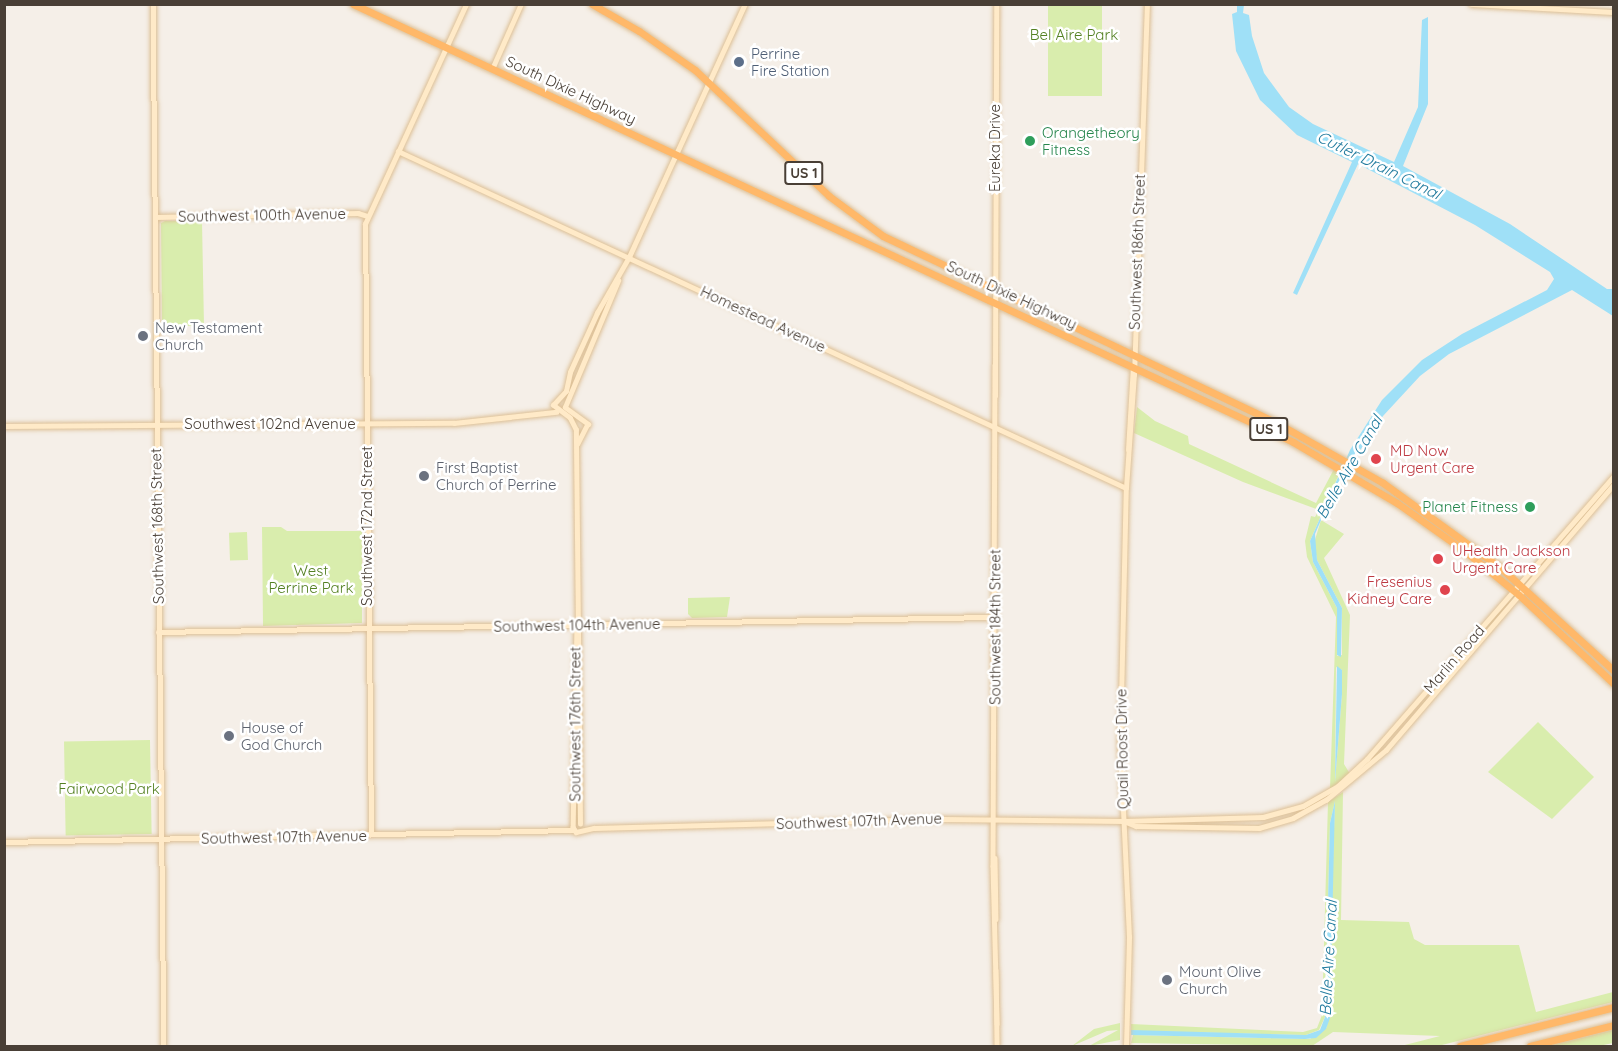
<!DOCTYPE html>
<style>
body{margin:0}
#map{position:relative;width:1618px;height:1051px;overflow:hidden;background:#f5efe8;font-family:Quicksand,sans-serif}
div>[style]{position:absolute}
[style*='--x']{left:calc(var(--x)*1px);top:calc(var(--y)*1px);width:calc(var(--w)*1px);rotate:calc(var(--a)*1deg)}
.green>*{inset:0;background:#d9edad;transform-origin:0 0}
.water>*{inset:0;background:#9fe0f7}
.roads{filter:drop-shadow(0 0 2px #ddc096) drop-shadow(0 0 2px #ddc096)}
.secondary>*{height:4.5px;margin:-2.25px;padding:0 2.25px;transform-origin:2.25px;border-radius:2.25px;background:#ffeac8}
.highway>*{height:7px;margin:-3.5px;padding:0 3.5px;transform-origin:3.5px;border-radius:3.5px;background:#ffb869}
.dots>*{width:16px;height:16px;translate:-50% -50%;box-sizing:border-box;border:3px solid #fff;border-radius:50%}
span{translate:-50% -50%;white-space:nowrap;text-align:center;line-height:1.15;-webkit-text-stroke:5px #fff;paint-order:stroke}
.shield-label span{padding:2px 4px;background:#fff;border:2px solid;border-radius:4px;-webkit-text-stroke-width:0}
.shield-label{font-size:14px;color:#493f36;font-weight:700}
.park-label{font-size:15px;color:#548123}
.service-label{font-size:15px;color:#4e5e75}
.left{translate:0 -50%;text-align:left}
.street-label{font-size:15px;color:#493f36}
.leisure-label{font-size:15px;color:#27864d}
.right{translate:-100% -50%;text-align:right}
.worship-label{font-size:15px;color:#5b616d}
.health-label{font-size:15px;color:#be3a42}
.water-label{font-size:16px;color:#207a9d;font-style:italic}
.frame{position:absolute;inset:0;border:6px solid #493f36;pointer-events:none}
</style>
<div id="map">
<div class="green">
<i style="left:1048px;top:5px;width:54px;height:91px"></i>
<i style="clip-path:polygon(165px 221px,202px 221px,204px 326px,162px 326px,161px 223px)"></i>
<i style="clip-path:polygon(evenodd,1137px 407px,1155px 421px,1188px 436px,1189px 444px,1316px 503px,1334px 469px,1340px 472px,1310px 541px,1313px 562px,1337px 608px,1337px 656px,1342px 655px,1342px 608px,1317px 560px,1314px 543px,1321px 520px,1344px 534px,1324px 558px,1350px 615px,1344px 764px,1350px 774px,1330px 789px,1336px 617px,1307px 557px,1305px 541px,1311px 516px,1315px 517px,1319px 510px,1243px 482px,1134px 433px,1137px 407px,1336px 667px,1342px 670px,1342px 694px,1335px 782px,1336px 667px)"></i>
<i style="clip-path:polygon(262px 527px,281px 527px,287px 531px,362px 531px,362px 623px,263px 626px)"></i>
<i style="left:247px;top:532px;width:28px;height:18px;rotate:88deg"></i>
<i style="clip-path:polygon(730px 597px,727px 617px,692px 618px,688px 614px,688px 598px)"></i>
<i style="clip-path:polygon(1538px 722px,1594px 777px,1552px 819px,1488px 772px)"></i>
<i style="left:150px;top:740px;width:94px;height:86px;rotate:89deg"></i>
<i style="clip-path:polygon(1343px 792px,1341px 920px,1409px 922px,1414px 939px,1425px 945px,1519px 945px,1536px 1012px,1613px 992px,1613px 1002px,1438px 1046px,1401px 1046px,1440px 1036px,1333px 1032px,1312px 1046px,1131px 1043px,1133px 1035px,1310px 1039px,1327px 1027px,1335px 801px,1330px 823px,1325px 1017px,1319px 1030px,1306px 1035px,1140px 1031px,1131px 1030px,1131px 1024px,1303px 1032px,1317px 1028px,1322px 1015px,1328px 802px)"></i>
<i style="clip-path:polygon(1120px 1023px,1120px 1040px,1089px 1046px,1118px 1030px,1107px 1031px,1072px 1046px,1094px 1029px)"></i>
<i style="clip-path:polygon(1613px 1030px,1613px 1043px,1599px 1046px,1549px 1046px)"></i>
</div>
<div class="water">
<i style="clip-path:polygon(1237px 5px,1244px 5px,1243px 13px,1249px 15px,1252px 36px,1264px 73px,1289px 107px,1313px 124px,1394px 162px,1418px 107px,1422px 20px,1428px 17px,1428px 104px,1403px 166px,1510px 224px,1607px 289px,1613px 289px,1613px 316px,1572px 290px,1449px 354px,1420px 376px,1383px 416px,1335px 488px,1315px 534px,1317px 560px,1342px 608px,1341px 657px,1337px 655px,1337px 608px,1313px 562px,1310px 541px,1350px 450px,1382px 400px,1422px 360px,1462px 334px,1547px 290px,1554px 279px,1550px 272px,1475px 225px,1358px 164px,1297px 295px,1293px 293px,1352px 162px,1297px 135px,1260px 100px,1236px 51px,1232px 14px,1237px 12px)"></i>
<i style="clip-path:polygon(1337px 666px,1342px 670px,1342px 694px,1335px 782px)"></i>
<i style="clip-path:polygon(1335px 801px,1330px 1018px,1326px 1029px,1316px 1038px,1305px 1039px,1131px 1035px,1131px 1030px,1306px 1035px,1320px 1030px,1325px 1017px,1330px 823px)"></i>
</div>
<div class="roads">
<div class="secondary">
<i style="--x:153;--y:4;--w:1042;--a:89.4"></i>
<i style="--x:1471;--y:4;--w:143;--a:3.2"></i>
<i style="--x:492;--y:69;--w:71;--a:-66"></i>
<i style="--x:398;--y:151;--w:802;--a:24.84"></i>
<i style="--x:155;--y:217;--w:203;--a:-1.1"></i>
<i style="--x:358;--y:213;--w:10;--a:17"></i>
<i style="--x:995;--y:365;--w:361;--a:-89.8"></i>
<i style="--x:995;--y:396;--w:31;--a:-90"></i>
<i style="--x:995;--y:365;--w:501;--a:90.23"></i>
<i style="--x:993;--y:866;--w:158;--a:88.5"></i>
<i style="--x:565;--y:407;--w:137;--a:-67.2"></i>
<i style="--x:565;--y:407;--w:29;--a:36"></i>
<i style="--x:588;--y:424;--w:22;--a:117"></i>
<i style="--x:4;--y:426;--w:450;--a:-0.4"></i>
<i style="--x:454;--y:423;--w:103;--a:-6.2"></i>
<i style="--x:1128;--y:450;--w:84;--a:-86.6"></i>
<i style="--x:577;--y:625;--w:202;--a:91.1"></i>
<i style="--x:573;--y:827;--w:6;--a:59"></i>
<i style="--x:576;--y:832;--w:18;--a:-13"></i>
<i style="--x:594;--y:828;--w:349;--a:-1.5"></i>
<i style="--x:943;--y:819;--w:181;--a:0.6"></i>
<i style="--x:1124;--y:821;--w:13;--a:23"></i>
<i style="--x:1136;--y:826;--w:123;--a:0.9"></i>
<i style="--x:1259;--y:828;--w:35;--a:-16"></i>
<i style="--x:1293;--y:818;--w:38;--a:-29"></i>
<i style="--x:1326;--y:800;--w:78;--a:-39.8"></i>
<i style="--x:1386;--y:750;--w:350;--a:-49.4"></i>
<i style="--x:158;--y:632;--w:837;--a:-1.03"></i>
<i style="--x:1124;--y:821;--w:139;--a:-1.6"></i>
<i style="--x:1263;--y:817;--w:41;--a:-15.4"></i>
<i style="--x:1303;--y:806;--w:40;--a:-29.7"></i>
<i style="--x:1338;--y:786;--w:40;--a:-43"></i>
<i style="--x:1367;--y:759;--w:376;--a:-48.9"></i>
<i style="--x:580;--y:824;--w:394;--a:-90.6"></i>
<i style="--x:576;--y:430;--w:13;--a:-117"></i>
<i style="--x:570;--y:418;--w:21;--a:-143"></i>
<i style="--x:553;--y:405;--w:19;--a:-47"></i>
<i style="--x:566;--y:391;--w:19;--a:-78"></i>
<i style="--x:570;--y:372;--w:65;--a:-65.4"></i>
<i style="--x:597;--y:313;--w:64;--a:-60.3"></i>
<i style="--x:629;--y:257;--w:278;--a:-65.4"></i>
<i style="--x:371;--y:835;--w:611;--a:-90.56"></i>
<i style="--x:365;--y:224;--w:242;--a:-65.3"></i>
<i style="--x:4;--y:842;--w:570;--a:-1.21"></i>
<i style="--x:995;--y:858;--w:61;--a:89.1"></i>
<i style="--x:996;--y:970;--w:76;--a:89.2"></i>
<i style="--x:1126;--y:1046;--w:109;--a:-88.4"></i>
<i style="--x:1129;--y:937;--w:193;--a:-92.7"></i>
<i style="--x:1120;--y:744;--w:256;--a:-88.7"></i>
<i style="--x:1126;--y:488;--w:113;--a:-86"></i>
<i style="--x:1134;--y:375;--w:371;--a:-88"></i>
</div>
<div class="highway">
<i style="--x:353;--y:4;--w:1037;--a:24.98"></i>
<i style="--x:1293;--y:442;--w:121;--a:30.4"></i>
<i style="--x:1397;--y:503;--w:85;--a:35.4"></i>
<i style="--x:1466;--y:552;--w:68;--a:39.1"></i>
<i style="--x:1519;--y:595;--w:130;--a:43.1"></i>
<i style="--x:592;--y:4;--w:54;--a:29.9"></i>
<i style="--x:639;--y:31;--w:68;--a:34.9"></i>
<i style="--x:695;--y:70;--w:184;--a:43.2"></i>
<i style="--x:829;--y:196;--w:67;--a:36.5"></i>
<i style="--x:883;--y:236;--w:436;--a:25.4"></i>
<i style="--x:1277;--y:423;--w:122;--a:29.5"></i>
<i style="--x:1383;--y:483;--w:145;--a:35.8"></i>
<i style="--x:1501;--y:568;--w:153;--a:42.3"></i>
<i style="--x:1460;--y:1046;--w:159;--a:-14.2"></i>
<i style="--x:1530;--y:1046;--w:87;--a:-14"></i>
</div>
</div>
<div class="dots">
<i style="left:739px;top:62px;background:#5c6f8a"></i>
<i style="left:1030px;top:141px;background:#2e9e5b"></i>
<i style="left:143px;top:336px;background:#6b7280"></i>
<i style="left:1376px;top:459px;background:#e0444e"></i>
<i style="left:424px;top:476px;background:#6b7280"></i>
<i style="left:1530px;top:507px;background:#2e9e5b"></i>
<i style="left:1438px;top:559px;background:#e0444e"></i>
<i style="left:1445px;top:590px;background:#e0444e"></i>
<i style="left:229px;top:736px;background:#6b7280"></i>
<i style="left:1167px;top:980px;background:#6b7280"></i>
</div>
<div class="shield-label">
<span style="left:804px;top:173px">US 1</span>
<span style="left:1269px;top:429px">US 1</span>
</div>
<div class="park-label">
<span style="left:1074px;top:35px">Bel Aire Park</span>
<span style="left:311px;top:579px">West<br>Perrine Park</span>
<span style="left:109px;top:789px">Fairwood Park</span>
</div>
<div class="service-label">
<span class="left" style="left:751px;top:62px">Perrine<br>Fire Station</span>
</div>
<div class="street-label">
<span style="left:571px;top:90px;rotate:25deg">South Dixie Highway</span>
<span style="left:995px;top:148px;rotate:-90deg">Eureka Drive</span>
<span style="left:262px;top:215px;rotate:-1deg">Southwest 100th Avenue</span>
<span style="left:1137px;top:252px;rotate:-88deg">Southwest 186th Street</span>
<span style="left:1012px;top:295px;rotate:25deg">South Dixie Highway</span>
<span style="left:763px;top:319px;rotate:25deg">Homestead Avenue</span>
<span style="left:270px;top:424px">Southwest 102nd Avenue</span>
<span style="left:157px;top:526px;rotate:-91deg">Southwest 168th Street</span>
<span style="left:367px;top:526px;rotate:-90deg">Southwest 172nd Street</span>
<span style="left:577px;top:625px;rotate:-1deg">Southwest 104th Avenue</span>
<span style="left:995px;top:627px;rotate:-90deg">Southwest 184th Street</span>
<span style="left:1454px;top:659px;rotate:-49deg">Marlin Road</span>
<span style="left:575px;top:724px;rotate:-90deg">Southwest 176th Street</span>
<span style="left:1122px;top:749px;rotate:-91deg">Quail Roost Drive</span>
<span style="left:859px;top:821px;rotate:-2deg">Southwest 107th Avenue</span>
<span style="left:284px;top:837px;rotate:-1deg">Southwest 107th Avenue</span>
</div>
<div class="leisure-label">
<span class="left" style="left:1042px;top:141px">Orangetheory<br>Fitness</span>
<span class="right" style="left:1518px;top:507px">Planet Fitness</span>
</div>
<div class="worship-label">
<span class="left" style="left:155px;top:336px">New Testament<br>Church</span>
<span class="left" style="left:436px;top:476px">First Baptist<br>Church of Perrine</span>
<span class="left" style="left:241px;top:736px">House of<br>God Church</span>
<span class="left" style="left:1179px;top:980px">Mount Olive<br>Church</span>
</div>
<div class="health-label">
<span class="left" style="left:1390px;top:459px">MD Now<br>Urgent Care</span>
<span class="left" style="left:1452px;top:559px">UHealth Jackson<br>Urgent Care</span>
<span class="right" style="left:1432px;top:590px">Fresenius<br>Kidney Care</span>
</div>
<div class="water-label">
<span style="left:1379px;top:165px;rotate:26deg">Cutler Drain Canal</span>
<span style="left:1349px;top:467px;rotate:-60deg">Belle Aire Canal</span>
<span style="left:1328px;top:958px;rotate:-87deg">Belle Aire Canal</span>
</div>
<div class="frame"></div>
</div>
